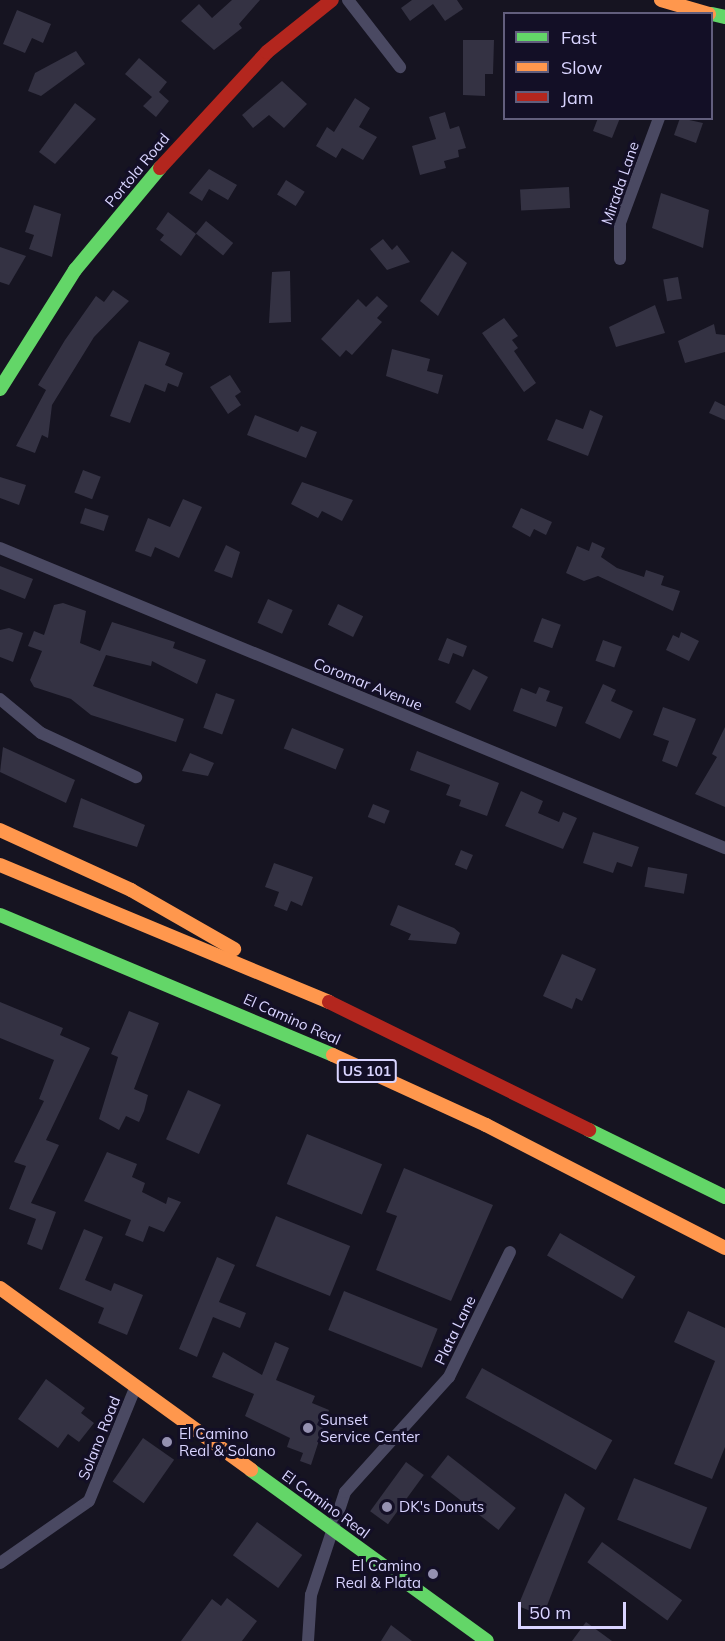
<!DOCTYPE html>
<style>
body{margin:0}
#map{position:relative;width:725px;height:1641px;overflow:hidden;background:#161421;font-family:Mulish,sans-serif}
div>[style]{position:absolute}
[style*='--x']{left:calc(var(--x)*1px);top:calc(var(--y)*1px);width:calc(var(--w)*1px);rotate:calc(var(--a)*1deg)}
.building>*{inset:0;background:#343243;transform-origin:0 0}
.street>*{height:12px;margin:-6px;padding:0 6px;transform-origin:6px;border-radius:6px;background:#4a4962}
.fast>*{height:14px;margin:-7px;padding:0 7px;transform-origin:7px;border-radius:7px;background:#63d668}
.slow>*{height:14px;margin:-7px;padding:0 7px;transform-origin:7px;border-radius:7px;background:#ff974d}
.jam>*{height:14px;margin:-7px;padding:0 7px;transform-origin:7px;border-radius:7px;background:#b3261e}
.dots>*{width:16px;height:16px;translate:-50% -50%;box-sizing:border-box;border:3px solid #130f26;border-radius:50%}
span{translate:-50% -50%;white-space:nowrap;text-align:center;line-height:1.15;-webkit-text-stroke:6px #130f26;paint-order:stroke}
.shield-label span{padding:2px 4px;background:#130f26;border:2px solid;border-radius:4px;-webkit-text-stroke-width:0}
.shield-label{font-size:14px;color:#d9d4ff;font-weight:700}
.street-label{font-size:15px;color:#d9d4ff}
.poi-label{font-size:15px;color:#d9d4ff}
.left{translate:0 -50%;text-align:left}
.right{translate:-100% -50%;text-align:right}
.legend{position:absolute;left:503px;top:12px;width:210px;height:108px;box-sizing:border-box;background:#130f26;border:2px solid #625e7d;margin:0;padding:8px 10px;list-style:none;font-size:18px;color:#d9d4ff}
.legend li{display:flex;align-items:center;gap:12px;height:30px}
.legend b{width:30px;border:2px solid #625e7d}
.scale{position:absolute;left:518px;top:1602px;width:108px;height:27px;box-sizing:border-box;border:3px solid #d9d4ff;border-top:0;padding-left:8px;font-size:18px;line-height:21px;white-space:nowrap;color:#d9d4ff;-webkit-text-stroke:4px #130f26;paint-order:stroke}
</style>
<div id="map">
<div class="building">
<i style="clip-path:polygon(232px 0,260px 0,239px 24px,242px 28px,214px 50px,181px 21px,199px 4px,212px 18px)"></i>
<i style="clip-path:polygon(412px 0,457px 0,463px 9px,445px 21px,433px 4px,410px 21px,401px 8px)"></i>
<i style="clip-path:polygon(17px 10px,51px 24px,43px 43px,32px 38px,25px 53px,3px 44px)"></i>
<i style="clip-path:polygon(463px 40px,494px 40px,493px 74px,485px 74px,485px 96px,463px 95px)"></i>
<i style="clip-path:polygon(76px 51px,85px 64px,41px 96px,28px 91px,35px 73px)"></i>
<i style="clip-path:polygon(139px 58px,167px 82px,159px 92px,169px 101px,156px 117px,143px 106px,152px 97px,125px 74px)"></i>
<i style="clip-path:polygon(282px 81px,307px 104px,284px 128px,269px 115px,253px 128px,242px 115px)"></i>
<i style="clip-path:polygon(355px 98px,370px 108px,359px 127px,377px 137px,363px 160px,342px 148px,336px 158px,316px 146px,327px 127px,334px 132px)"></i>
<i style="clip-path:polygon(75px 103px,96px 119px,55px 164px,39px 152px)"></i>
<i style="clip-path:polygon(445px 112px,450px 129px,459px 126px,466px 148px,458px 150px,459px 157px,444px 161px,446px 168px,420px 175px,412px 146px,436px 139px,429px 117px)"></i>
<i style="clip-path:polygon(598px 118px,620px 118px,612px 138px,593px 131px)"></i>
<i style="clip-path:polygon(680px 118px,703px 123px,696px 143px,674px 135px)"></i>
<i style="clip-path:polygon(209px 169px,237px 185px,228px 200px,209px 189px,202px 201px,189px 193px)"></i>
<i style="left:286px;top:180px;width:22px;height:17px;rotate:32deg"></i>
<i style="left:569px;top:187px;width:21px;height:49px;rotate:87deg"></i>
<i style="clip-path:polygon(661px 193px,709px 210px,703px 248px,652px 228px)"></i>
<i style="clip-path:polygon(34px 205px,61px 214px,52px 257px,29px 249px,34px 235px,25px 232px)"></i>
<i style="clip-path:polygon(168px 212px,196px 234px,181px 256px,160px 240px,164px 235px,156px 229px)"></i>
<i style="left:206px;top:221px;width:35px;height:16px;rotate:39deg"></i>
<i style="clip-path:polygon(383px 239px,392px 250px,397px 245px,410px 262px,387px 270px,370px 249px)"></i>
<i style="clip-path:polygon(0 247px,26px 256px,9px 285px,0 282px)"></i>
<i style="clip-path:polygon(452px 251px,467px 263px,438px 316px,420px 301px)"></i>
<i style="clip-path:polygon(290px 271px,291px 322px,269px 323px,272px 272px)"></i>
<i style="left:678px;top:277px;width:22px;height:15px;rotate:80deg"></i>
<i style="clip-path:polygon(113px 290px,129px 301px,94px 337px,52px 405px,48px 438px,42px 435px,35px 453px,16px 446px,46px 390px,38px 385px,65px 340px,96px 296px,104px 302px)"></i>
<i style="clip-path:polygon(377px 296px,388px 306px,377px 318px,382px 322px,352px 355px,346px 350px,340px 357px,321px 339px,358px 299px,366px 307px)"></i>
<i style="clip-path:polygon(655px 305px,665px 333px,616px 347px,609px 327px)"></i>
<i style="clip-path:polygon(504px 318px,518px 336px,512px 340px,518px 348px,514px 351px,536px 383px,524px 392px,482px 333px)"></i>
<i style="clip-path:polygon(714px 324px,716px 334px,725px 335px,725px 352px,685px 363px,678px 341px)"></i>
<i style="clip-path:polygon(139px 341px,170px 353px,165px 365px,183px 373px,178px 387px,168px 383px,165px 392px,145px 384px,130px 423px,110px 416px)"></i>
<i style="clip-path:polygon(392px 349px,430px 359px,427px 371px,443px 375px,438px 394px,386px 376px)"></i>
<i style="clip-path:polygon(230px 375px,241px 392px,235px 396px,241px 405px,228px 414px,210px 387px)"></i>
<i style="clip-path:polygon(715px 401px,725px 406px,725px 420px,709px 413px)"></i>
<i style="clip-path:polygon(590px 410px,603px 416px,588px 456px,547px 440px,556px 419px,583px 429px)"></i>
<i style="clip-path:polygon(255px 415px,298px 432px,301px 426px,317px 432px,306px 458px,247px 435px)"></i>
<i style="left:83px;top:470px;width:19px;height:24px;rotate:21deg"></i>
<i style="clip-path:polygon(0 477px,26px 485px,19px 505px,0 498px)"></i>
<i style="clip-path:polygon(302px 482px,353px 500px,342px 521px,322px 511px,318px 518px,291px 504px)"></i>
<i style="clip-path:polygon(183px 499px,202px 507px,179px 558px,155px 547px,151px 557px,135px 551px,148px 518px,170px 527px)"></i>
<i style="left:85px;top:508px;width:25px;height:16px;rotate:18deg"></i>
<i style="clip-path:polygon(521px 508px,552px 522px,546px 535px,534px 529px,530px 537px,512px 527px)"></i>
<i style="clip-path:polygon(592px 542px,605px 548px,601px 557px,617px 568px,644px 577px,646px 570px,664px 576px,661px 585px,680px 591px,673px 611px,598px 576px,584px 581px,566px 573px,577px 546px,589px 551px)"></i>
<i style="clip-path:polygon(226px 545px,240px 552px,232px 578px,214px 571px)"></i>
<i style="clip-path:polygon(0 566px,33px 579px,25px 599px,0 589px)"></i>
<i style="left:268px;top:599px;width:27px;height:26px;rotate:24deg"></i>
<i style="clip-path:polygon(63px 603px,86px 611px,80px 643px,100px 651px,112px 622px,175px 642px,173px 648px,206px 660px,197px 684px,152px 661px,151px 666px,106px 655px,93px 686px,184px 719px,176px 742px,91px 715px,71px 699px,34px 687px,30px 680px,42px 651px,28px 646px,34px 631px,44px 635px,54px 605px)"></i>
<i style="left:338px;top:604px;width:28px;height:23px;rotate:26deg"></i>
<i style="left:542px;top:618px;width:20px;height:25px;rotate:20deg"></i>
<i style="clip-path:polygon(9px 628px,23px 633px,13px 662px,0 657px,0 630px)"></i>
<i style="clip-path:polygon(681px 632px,699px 641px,689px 661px,666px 650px,673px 635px,679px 638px)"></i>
<i style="clip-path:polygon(447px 638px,467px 646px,463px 657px,453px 653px,449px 664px,438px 660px)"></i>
<i style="left:603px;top:640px;width:20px;height:22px;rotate:20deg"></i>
<i style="left:473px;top:669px;width:17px;height:38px;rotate:28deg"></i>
<i style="clip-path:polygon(603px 684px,616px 690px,611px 701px,633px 711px,620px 739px,585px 723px)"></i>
<i style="clip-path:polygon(539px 687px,550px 691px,546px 701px,563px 707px,556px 727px,513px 711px,521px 688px,536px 694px)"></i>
<i style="left:216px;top:693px;width:20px;height:37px;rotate:20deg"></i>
<i style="clip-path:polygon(663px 707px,696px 719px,677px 767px,662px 761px,669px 741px,653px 735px)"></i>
<i style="clip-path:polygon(725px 727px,725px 807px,695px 794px,717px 757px,712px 754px)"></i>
<i style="left:292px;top:728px;width:56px;height:22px;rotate:22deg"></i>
<i style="clip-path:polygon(3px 747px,75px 780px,66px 803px,0 772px)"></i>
<i style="clip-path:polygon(417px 751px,499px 783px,487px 816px,459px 806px,461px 800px,446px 795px,450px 785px,410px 770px)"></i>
<i style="clip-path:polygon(190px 753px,214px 763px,208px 776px,182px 771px)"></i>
<i style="clip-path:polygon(521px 791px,543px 801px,538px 813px,559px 822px,563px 812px,577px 818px,563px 849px,505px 826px)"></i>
<i style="clip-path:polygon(81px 798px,145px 825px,137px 847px,73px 827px)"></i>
<i style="left:373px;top:804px;width:18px;height:14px;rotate:22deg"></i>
<i style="clip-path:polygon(593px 832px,639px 847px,632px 867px,617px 862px,613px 873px,583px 863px)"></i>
<i style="left:461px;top:850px;width:13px;height:16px;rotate:23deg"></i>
<i style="clip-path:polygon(274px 863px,313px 877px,302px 906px,291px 901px,287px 911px,274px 906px,279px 892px,265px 887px)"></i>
<i style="left:648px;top:867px;width:40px;height:20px;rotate:10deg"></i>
<i style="clip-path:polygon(398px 905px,454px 928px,460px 933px,456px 944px,408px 940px,411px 934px,390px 925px)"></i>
<i style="clip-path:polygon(562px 954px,596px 969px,582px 1001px,576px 998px,572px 1009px,543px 996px)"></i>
<i style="clip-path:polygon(0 1002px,63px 1028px,60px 1035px,90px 1048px,46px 1140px,59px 1145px,31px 1203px,56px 1212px,42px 1250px,27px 1244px,36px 1219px,9px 1209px,26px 1166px,14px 1162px,44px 1101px,39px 1099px,54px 1060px,0 1038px)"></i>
<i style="clip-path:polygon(129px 1011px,159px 1023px,134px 1089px,148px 1095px,144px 1111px,139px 1122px,126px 1116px,119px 1130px,99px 1119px,118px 1057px,111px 1054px)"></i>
<i style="left:188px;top:1090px;width:36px;height:54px;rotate:24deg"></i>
<i style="left:307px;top:1134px;width:81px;height:54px;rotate:22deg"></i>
<i style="clip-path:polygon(107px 1152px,137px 1164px,132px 1177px,145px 1183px,142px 1192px,166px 1204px,168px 1197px,181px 1202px,164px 1232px,149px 1226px,143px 1242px,125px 1235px,131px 1220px,84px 1201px)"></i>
<i style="clip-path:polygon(404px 1168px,493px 1205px,451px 1301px,376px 1270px,397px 1216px,386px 1212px)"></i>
<i style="left:276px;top:1216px;width:80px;height:54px;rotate:22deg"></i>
<i style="clip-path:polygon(84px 1229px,103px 1237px,85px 1280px,111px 1291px,114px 1283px,143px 1295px,127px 1335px,98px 1323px,104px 1308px,59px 1289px)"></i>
<i style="left:560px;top:1233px;width:87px;height:26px;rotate:30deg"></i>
<i style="clip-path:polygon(217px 1257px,235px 1265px,219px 1302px,246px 1313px,240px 1328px,213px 1317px,197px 1357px,179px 1349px)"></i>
<i style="left:344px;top:1291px;width:101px;height:42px;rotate:22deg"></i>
<i style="clip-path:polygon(688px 1311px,725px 1328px,725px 1447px,712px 1479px,674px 1464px,715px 1361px,674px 1342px)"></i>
<i style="clip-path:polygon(275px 1342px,289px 1348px,276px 1380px,315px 1396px,312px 1403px,329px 1410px,311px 1465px,300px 1461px,303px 1453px,287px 1447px,290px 1438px,245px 1416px,254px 1394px,212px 1377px,223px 1352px,262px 1375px)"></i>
<i style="left:482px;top:1368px;width:149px;height:34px;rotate:29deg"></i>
<i style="clip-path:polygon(46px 1379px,85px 1408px,81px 1413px,94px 1423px,79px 1442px,68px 1434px,58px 1448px,18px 1419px)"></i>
<i style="left:143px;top:1438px;width:38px;height:53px;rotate:35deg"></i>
<i style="left:448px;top:1455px;width:86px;height:28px;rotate:38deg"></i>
<i style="left:406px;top:1462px;width:22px;height:61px;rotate:36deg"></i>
<i style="left:634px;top:1478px;width:79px;height:45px;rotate:22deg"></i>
<i style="clip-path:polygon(565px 1493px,585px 1508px,543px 1616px,518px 1606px)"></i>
<i style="left:257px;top:1522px;width:56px;height:41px;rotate:36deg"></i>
<i style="left:602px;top:1542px;width:99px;height:25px;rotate:36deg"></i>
<i style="clip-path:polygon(227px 1598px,257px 1621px,242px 1641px,181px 1641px,212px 1599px,221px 1606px)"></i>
<i style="clip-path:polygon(586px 1622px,612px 1641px,572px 1641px)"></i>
<i style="clip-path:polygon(391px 1625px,412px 1641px,381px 1641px)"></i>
</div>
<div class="street">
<i style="--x:348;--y:0;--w:85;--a:52.2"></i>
<i style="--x:620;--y:259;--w:36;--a:-90"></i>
<i style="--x:620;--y:223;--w:112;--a:-69.6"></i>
<i style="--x:0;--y:548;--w:785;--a:22.48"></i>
<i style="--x:0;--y:699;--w:53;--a:39.7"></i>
<i style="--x:41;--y:733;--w:105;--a:24.9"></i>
<i style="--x:0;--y:1563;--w:108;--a:-34.9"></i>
<i style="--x:89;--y:1501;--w:124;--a:-67.8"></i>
<i style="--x:308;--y:1641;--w:46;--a:-86.3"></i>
<i style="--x:311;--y:1595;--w:108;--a:-71.7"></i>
<i style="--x:345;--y:1492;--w:155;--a:-47.9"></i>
<i style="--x:449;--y:1377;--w:139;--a:-64"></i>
</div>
<div class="fast">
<i style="--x:712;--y:14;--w:13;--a:13"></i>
<i style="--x:0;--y:389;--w:141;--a:-57.8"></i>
<i style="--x:75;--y:270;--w:133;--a:-50.2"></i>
<i style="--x:0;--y:915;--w:361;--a:22.8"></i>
<i style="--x:589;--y:1130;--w:152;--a:26.2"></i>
<i style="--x:251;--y:1470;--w:291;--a:35.9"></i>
</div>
<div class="slow">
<i style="--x:661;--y:0;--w:50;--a:16.3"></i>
<i style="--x:0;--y:830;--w:144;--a:24.6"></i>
<i style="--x:131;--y:890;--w:119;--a:29.8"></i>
<i style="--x:0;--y:865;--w:356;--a:22.6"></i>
<i style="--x:333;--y:1055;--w:168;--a:24.6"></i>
<i style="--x:486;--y:1125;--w:269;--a:27.2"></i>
<i style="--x:0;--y:1288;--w:310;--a:35.9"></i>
</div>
<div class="jam">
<i style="--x:160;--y:168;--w:158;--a:-47.3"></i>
<i style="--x:267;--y:52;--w:83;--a:-38.7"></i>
<i style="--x:329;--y:1002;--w:290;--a:26.2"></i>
</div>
<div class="dots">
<i style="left:308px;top:1428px;background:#9591b1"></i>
<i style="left:167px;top:1442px;background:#9591b1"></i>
<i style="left:387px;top:1507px;background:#9591b1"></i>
<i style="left:433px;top:1574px;background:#9591b1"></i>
</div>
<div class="shield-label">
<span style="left:367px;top:1071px">US 101</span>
</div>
<div class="street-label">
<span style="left:137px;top:170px;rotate:-50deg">Portola Road</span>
<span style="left:620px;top:183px;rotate:-71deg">Mirada Lane</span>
<span style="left:368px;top:684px;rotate:22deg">Coromar Avenue</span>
<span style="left:292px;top:1019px;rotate:24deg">El Camino Real</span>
<span style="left:455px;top:1330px;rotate:-64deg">Plata Lane</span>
<span style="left:99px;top:1438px;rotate:-68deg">Solano Road</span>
<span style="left:326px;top:1504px;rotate:36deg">El Camino Real</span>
</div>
<div class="poi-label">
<span class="left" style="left:320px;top:1428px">Sunset<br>Service Center</span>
<span class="left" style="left:179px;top:1442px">El Camino<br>Real &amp; Solano</span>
<span class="left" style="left:399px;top:1507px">DK's Donuts</span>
<span class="right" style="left:421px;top:1574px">El Camino<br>Real &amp; Plata</span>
</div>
<ul class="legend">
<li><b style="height:8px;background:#63d668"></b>Fast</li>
<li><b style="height:8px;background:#ff974d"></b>Slow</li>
<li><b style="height:8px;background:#b3261e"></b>Jam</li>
</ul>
<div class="scale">50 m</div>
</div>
